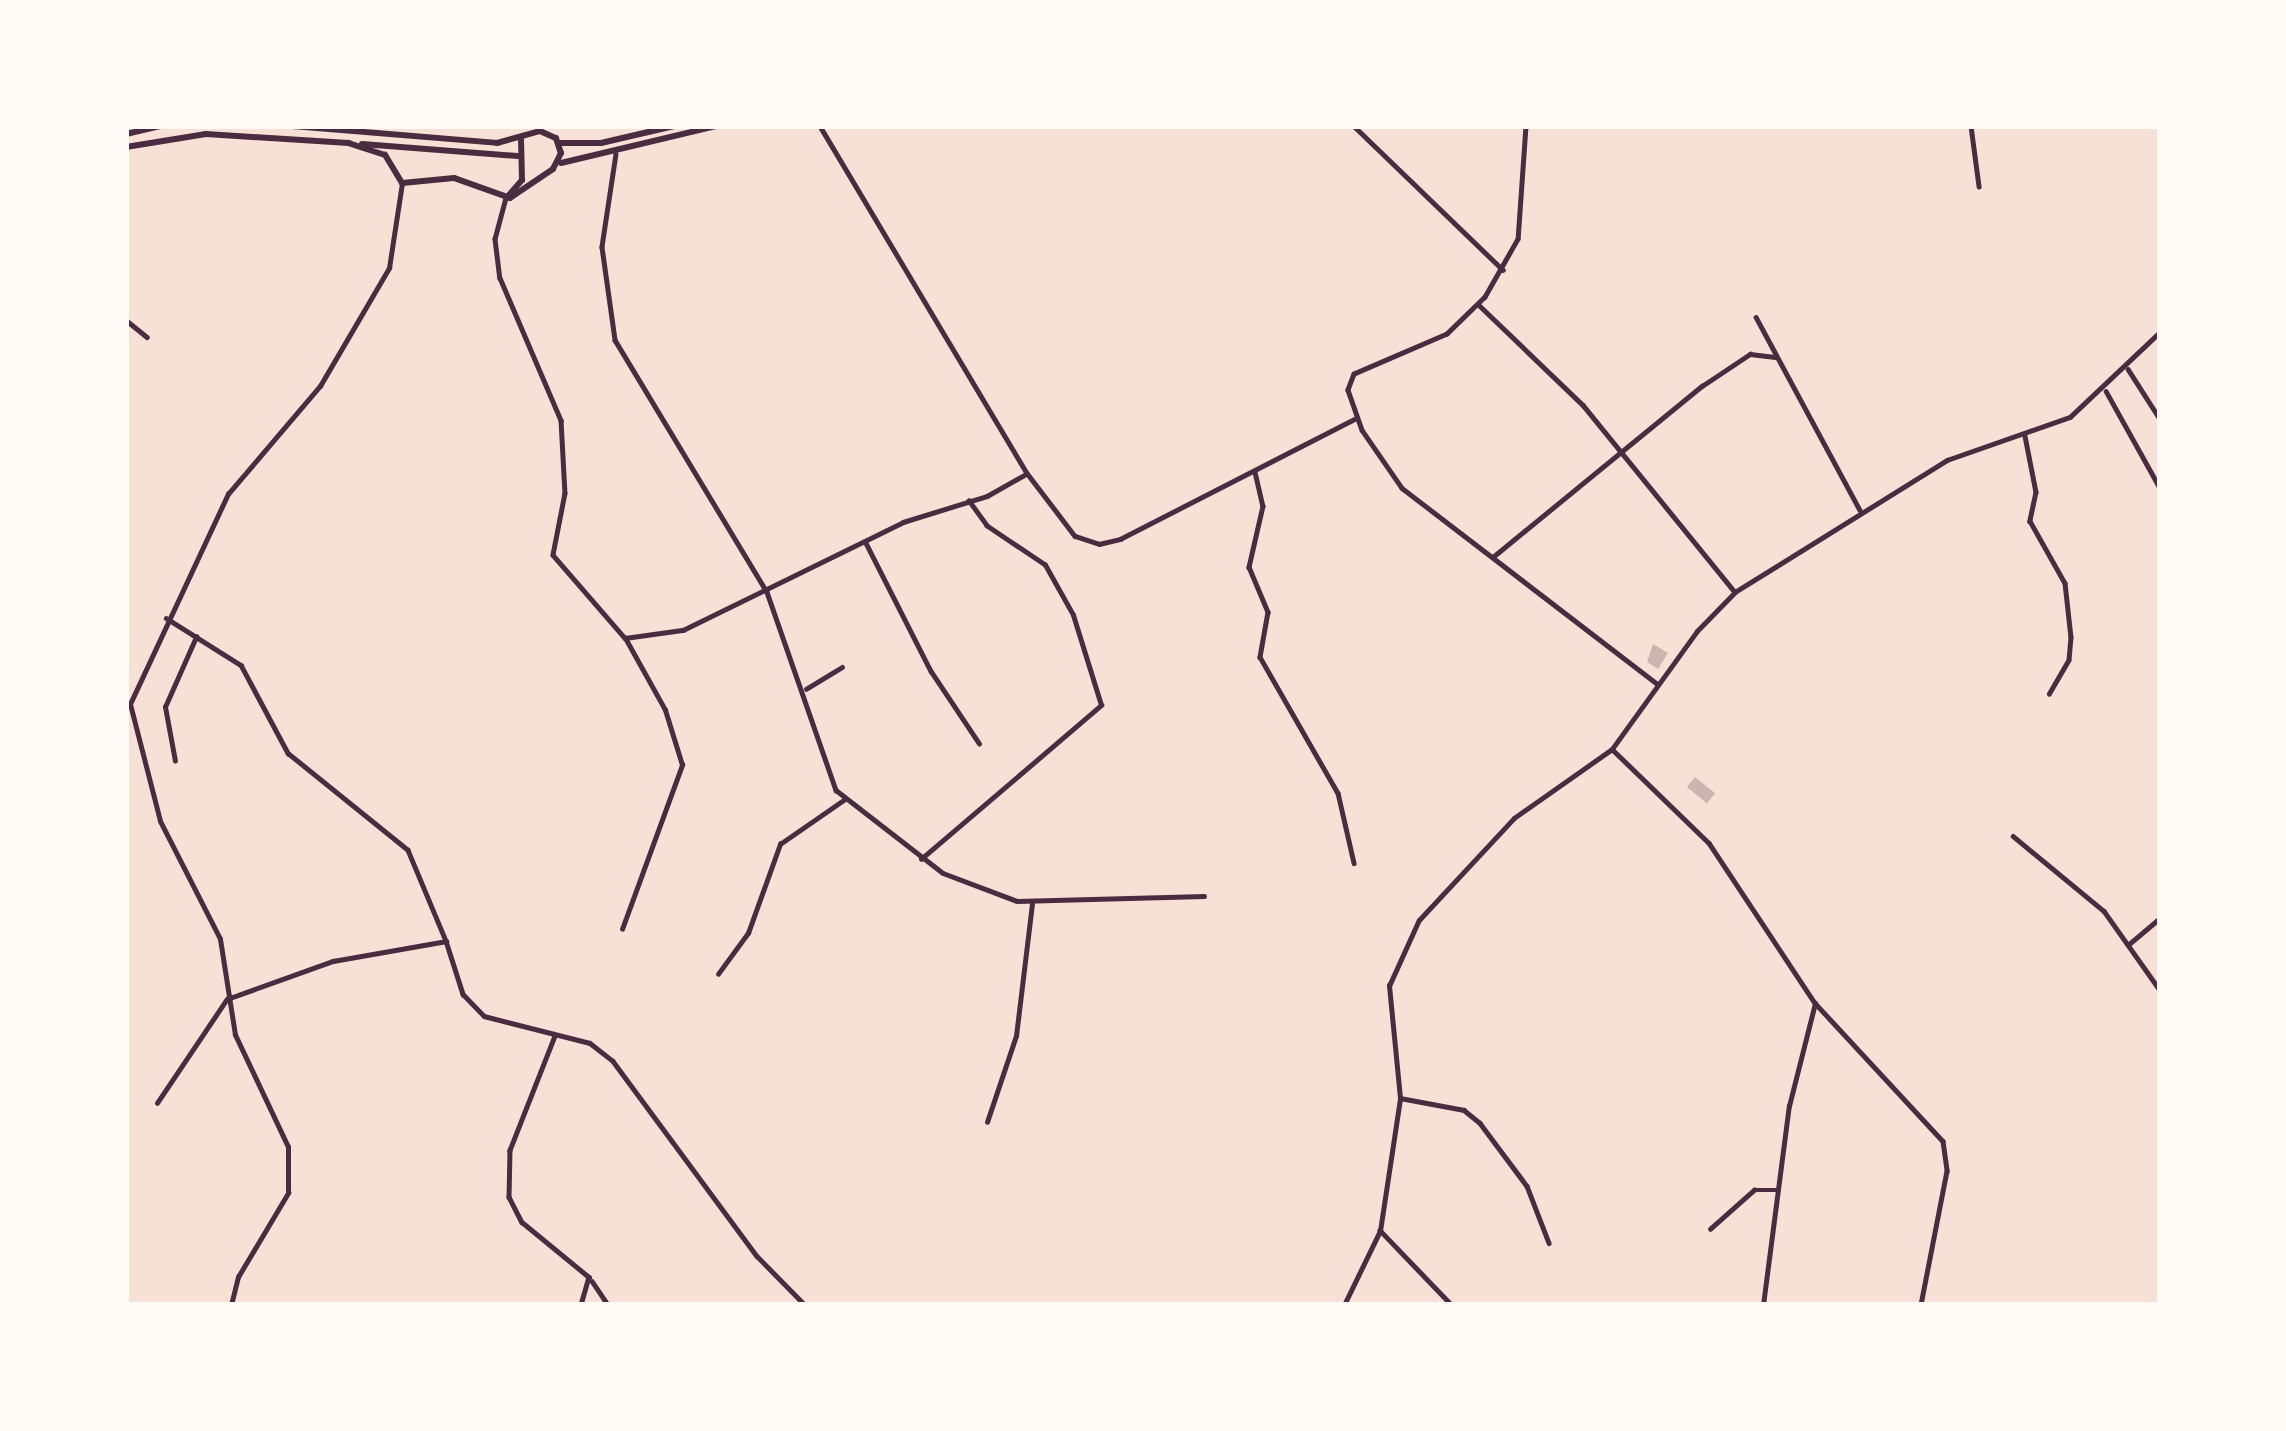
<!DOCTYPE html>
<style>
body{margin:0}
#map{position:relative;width:2286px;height:1431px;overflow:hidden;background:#f7e1d7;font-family:"PT Sans",sans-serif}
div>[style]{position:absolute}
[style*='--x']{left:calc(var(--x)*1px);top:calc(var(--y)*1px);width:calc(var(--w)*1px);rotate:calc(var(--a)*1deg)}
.building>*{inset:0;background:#ccb4b1;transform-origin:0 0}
.minor>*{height:4.5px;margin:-2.25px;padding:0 2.25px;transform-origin:2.25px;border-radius:2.25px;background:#4a2c40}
.tertiary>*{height:4.5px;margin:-2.25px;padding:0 2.25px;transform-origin:2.25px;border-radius:2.25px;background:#4a2c40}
.trunk>*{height:6px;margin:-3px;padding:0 3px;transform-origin:3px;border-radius:3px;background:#4a2c40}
span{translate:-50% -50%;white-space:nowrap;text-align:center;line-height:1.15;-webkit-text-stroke:9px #fffaf5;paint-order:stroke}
.frame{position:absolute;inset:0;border:129px solid #fffaf5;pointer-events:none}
</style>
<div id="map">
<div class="building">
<i style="clip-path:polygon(1653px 644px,1668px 653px,1658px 669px,1647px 662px)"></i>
<i style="left:1695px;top:777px;width:26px;height:13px;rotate:39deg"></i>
</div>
<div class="minor">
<i style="--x:1354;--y:126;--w:207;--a:44"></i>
<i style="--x:1971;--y:126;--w:61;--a:82.4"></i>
<i style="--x:616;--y:154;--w:94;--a:98.6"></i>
<i style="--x:602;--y:247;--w:94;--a:82"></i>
<i style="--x:615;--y:340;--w:294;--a:58.9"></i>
<i style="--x:767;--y:592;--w:210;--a:70.8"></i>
<i style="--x:836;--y:790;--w:135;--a:37.8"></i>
<i style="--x:943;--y:873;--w:79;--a:20.7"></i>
<i style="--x:1017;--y:901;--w:187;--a:-1.5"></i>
<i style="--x:506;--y:198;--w:42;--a:105"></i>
<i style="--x:495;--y:239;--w:39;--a:83"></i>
<i style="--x:500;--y:278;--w:155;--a:66.8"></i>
<i style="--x:561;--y:420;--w:73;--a:86.9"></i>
<i style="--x:565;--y:493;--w:63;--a:101"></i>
<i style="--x:553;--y:555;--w:110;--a:49.1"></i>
<i style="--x:1479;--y:305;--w:144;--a:43.9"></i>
<i style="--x:1583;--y:405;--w:241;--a:50.9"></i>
<i style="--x:1756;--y:317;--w:219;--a:61.7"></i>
<i style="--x:126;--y:320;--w:27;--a:39"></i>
<i style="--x:2128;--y:369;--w:59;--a:57.4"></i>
<i style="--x:2106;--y:391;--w:111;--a:60.9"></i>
<i style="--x:2025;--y:436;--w:57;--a:78.9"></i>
<i style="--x:2036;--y:492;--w:30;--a:102"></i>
<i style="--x:2030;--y:521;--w:71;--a:60.6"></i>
<i style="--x:2065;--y:583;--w:54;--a:83.7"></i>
<i style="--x:2071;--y:637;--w:23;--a:95"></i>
<i style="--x:2069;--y:660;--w:39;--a:120"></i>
<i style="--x:1255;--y:472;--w:35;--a:77"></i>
<i style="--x:1263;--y:506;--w:63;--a:102.9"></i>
<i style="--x:1249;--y:567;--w:49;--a:67.1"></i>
<i style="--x:1268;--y:612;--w:46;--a:100.1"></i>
<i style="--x:1260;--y:657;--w:157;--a:60.2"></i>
<i style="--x:1338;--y:793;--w:72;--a:77.1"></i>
<i style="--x:865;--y:541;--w:146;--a:63.1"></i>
<i style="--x:931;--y:671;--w:87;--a:56.3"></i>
<i style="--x:1494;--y:556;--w:269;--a:-39.3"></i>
<i style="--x:1702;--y:386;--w:58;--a:-33.7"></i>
<i style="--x:1750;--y:354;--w:25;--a:7"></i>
<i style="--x:166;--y:618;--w:89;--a:32.1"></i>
<i style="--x:241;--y:665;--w:100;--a:61.9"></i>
<i style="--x:288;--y:753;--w:154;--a:38.9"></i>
<i style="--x:408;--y:850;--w:99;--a:67.3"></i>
<i style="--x:625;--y:638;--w:59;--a:-7.9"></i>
<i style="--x:683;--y:630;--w:245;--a:-26.1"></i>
<i style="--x:903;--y:522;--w:88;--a:-17.2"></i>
<i style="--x:987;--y:496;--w:45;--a:-29.4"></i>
<i style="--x:806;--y:689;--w:42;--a:-31.4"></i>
<i style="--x:175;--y:761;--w:55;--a:-100.5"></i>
<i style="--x:165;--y:707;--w:77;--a:-66.1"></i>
<i style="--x:2013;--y:836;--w:118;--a:39.5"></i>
<i style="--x:2104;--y:911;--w:97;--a:54.7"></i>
<i style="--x:921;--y:859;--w:237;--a:-40.5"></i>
<i style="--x:1101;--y:705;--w:94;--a:-107.3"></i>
<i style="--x:1073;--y:615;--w:57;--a:-119.2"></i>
<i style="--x:1045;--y:565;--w:70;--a:-146.1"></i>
<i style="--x:987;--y:526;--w:31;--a:-126"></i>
<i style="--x:622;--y:929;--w:175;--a:-69.9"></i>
<i style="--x:682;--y:765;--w:58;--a:-107.2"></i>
<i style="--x:665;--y:710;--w:82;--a:-119.1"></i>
<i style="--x:2128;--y:945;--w:42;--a:-40.2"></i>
<i style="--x:718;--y:974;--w:51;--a:-53.8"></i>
<i style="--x:748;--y:933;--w:95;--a:-70.2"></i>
<i style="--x:780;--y:844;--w:79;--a:-34.7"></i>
<i style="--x:555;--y:1036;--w:123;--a:111.5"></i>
<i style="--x:510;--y:1150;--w:47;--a:91.2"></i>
<i style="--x:509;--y:1197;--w:28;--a:63"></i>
<i style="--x:522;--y:1222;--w:87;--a:39.4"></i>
<i style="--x:589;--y:1277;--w:29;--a:106"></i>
<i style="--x:1400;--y:1098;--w:65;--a:10.6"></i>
<i style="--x:1464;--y:1110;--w:21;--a:39"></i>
<i style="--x:1480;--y:1123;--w:79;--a:53.3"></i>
<i style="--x:1527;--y:1186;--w:61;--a:68.9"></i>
<i style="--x:157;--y:1103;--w:125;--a:-56.1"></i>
<i style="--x:227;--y:999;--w:113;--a:-19.7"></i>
<i style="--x:333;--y:961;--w:115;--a:-10"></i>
<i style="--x:446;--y:941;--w:56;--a:72.2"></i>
<i style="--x:463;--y:994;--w:30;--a:46"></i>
<i style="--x:484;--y:1016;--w:109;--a:14.3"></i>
<i style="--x:590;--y:1043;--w:29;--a:38"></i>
<i style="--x:613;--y:1061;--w:242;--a:53.6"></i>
<i style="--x:757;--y:1256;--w:69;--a:45.6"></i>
<i style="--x:987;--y:1122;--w:91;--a:-71.4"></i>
<i style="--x:1016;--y:1036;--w:133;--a:-83.1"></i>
<i style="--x:1710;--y:1229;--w:59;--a:-41.6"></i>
<i style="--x:1754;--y:1190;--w:25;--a:0"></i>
<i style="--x:592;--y:1281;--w:29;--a:56"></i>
<i style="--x:231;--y:1305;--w:29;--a:-76"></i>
<i style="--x:238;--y:1277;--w:98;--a:-59.2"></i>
<i style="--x:288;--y:1193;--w:46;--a:-90"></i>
<i style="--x:288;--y:1147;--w:124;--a:-115.3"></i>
<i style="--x:235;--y:1035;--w:97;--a:-98.9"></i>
<i style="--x:220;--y:939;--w:132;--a:-117"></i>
<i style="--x:160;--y:821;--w:121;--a:-104.4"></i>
<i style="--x:130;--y:704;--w:232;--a:-65"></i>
<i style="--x:228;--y:494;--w:142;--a:-49.6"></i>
<i style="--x:320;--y:386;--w:137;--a:-59.7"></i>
<i style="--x:389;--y:268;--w:86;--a:-81.3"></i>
<i style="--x:1344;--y:1305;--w:82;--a:-64.1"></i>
<i style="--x:1763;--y:1305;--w:201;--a:-82.6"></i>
<i style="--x:1789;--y:1106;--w:106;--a:-75.8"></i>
</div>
<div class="tertiary">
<i style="--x:820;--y:126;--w:404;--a:59.2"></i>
<i style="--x:1027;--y:473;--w:79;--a:52.7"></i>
<i style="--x:1075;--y:536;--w:25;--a:18"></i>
<i style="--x:1099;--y:544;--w:22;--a:-13"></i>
<i style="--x:1120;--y:539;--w:265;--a:-27.1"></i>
<i style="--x:1526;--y:126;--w:113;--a:94"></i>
<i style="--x:1518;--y:239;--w:67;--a:119.6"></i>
<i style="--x:1485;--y:297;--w:53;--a:135.8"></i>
<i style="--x:1447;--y:334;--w:101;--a:156.7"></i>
<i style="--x:1354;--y:374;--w:17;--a:111"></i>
<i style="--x:1348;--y:390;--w:42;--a:70.7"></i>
<i style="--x:1362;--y:430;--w:70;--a:55.4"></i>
<i style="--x:1402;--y:488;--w:322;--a:37.5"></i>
<i style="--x:1612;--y:749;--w:135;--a:44.1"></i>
<i style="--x:1709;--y:843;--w:192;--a:56.5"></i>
<i style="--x:1815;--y:1003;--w:188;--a:47.2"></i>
<i style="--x:1943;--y:1141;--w:30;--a:82"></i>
<i style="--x:1947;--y:1171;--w:136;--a:101"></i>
<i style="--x:1451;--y:1305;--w:103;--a:-133.8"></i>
<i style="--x:1380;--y:1231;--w:134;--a:-81.4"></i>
<i style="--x:1400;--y:1098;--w:113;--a:-95.6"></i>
<i style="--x:1389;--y:986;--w:72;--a:-65.6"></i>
<i style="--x:1419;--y:920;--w:139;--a:-47"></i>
<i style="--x:1514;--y:818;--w:120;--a:-35.1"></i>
<i style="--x:1612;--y:749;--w:145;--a:-54.2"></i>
<i style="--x:1697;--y:631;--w:54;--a:-45.7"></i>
<i style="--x:1735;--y:592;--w:250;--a:-31.9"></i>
<i style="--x:1947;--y:460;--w:130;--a:-19.3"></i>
<i style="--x:2070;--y:417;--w:124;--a:-43.4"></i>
</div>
<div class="trunk">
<i style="--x:292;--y:126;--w:206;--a:4.7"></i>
<i style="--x:497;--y:143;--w:45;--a:-15.6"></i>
<i style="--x:540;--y:131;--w:17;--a:24"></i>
<i style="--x:556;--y:138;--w:16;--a:72"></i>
<i style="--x:561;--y:153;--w:18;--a:117"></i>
<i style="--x:553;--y:169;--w:52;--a:146"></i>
<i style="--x:510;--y:198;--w:59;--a:-160.3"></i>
<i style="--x:454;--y:178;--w:52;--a:174.5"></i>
<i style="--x:402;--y:183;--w:33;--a:-121"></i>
<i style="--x:385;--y:155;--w:39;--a:-162"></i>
<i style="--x:126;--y:134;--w:35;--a:-13"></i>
<i style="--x:559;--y:143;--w:42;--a:0"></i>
<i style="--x:601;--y:143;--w:75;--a:-13.1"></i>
<i style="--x:362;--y:144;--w:156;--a:4.4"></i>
<i style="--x:126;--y:147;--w:81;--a:-9.2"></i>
<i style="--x:206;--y:134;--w:143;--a:3.6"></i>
<i style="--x:561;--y:163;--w:159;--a:-13.4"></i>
<i style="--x:509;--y:195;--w:20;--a:-49"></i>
<i style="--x:522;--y:180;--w:40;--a:-91.4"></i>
</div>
<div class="frame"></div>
</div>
